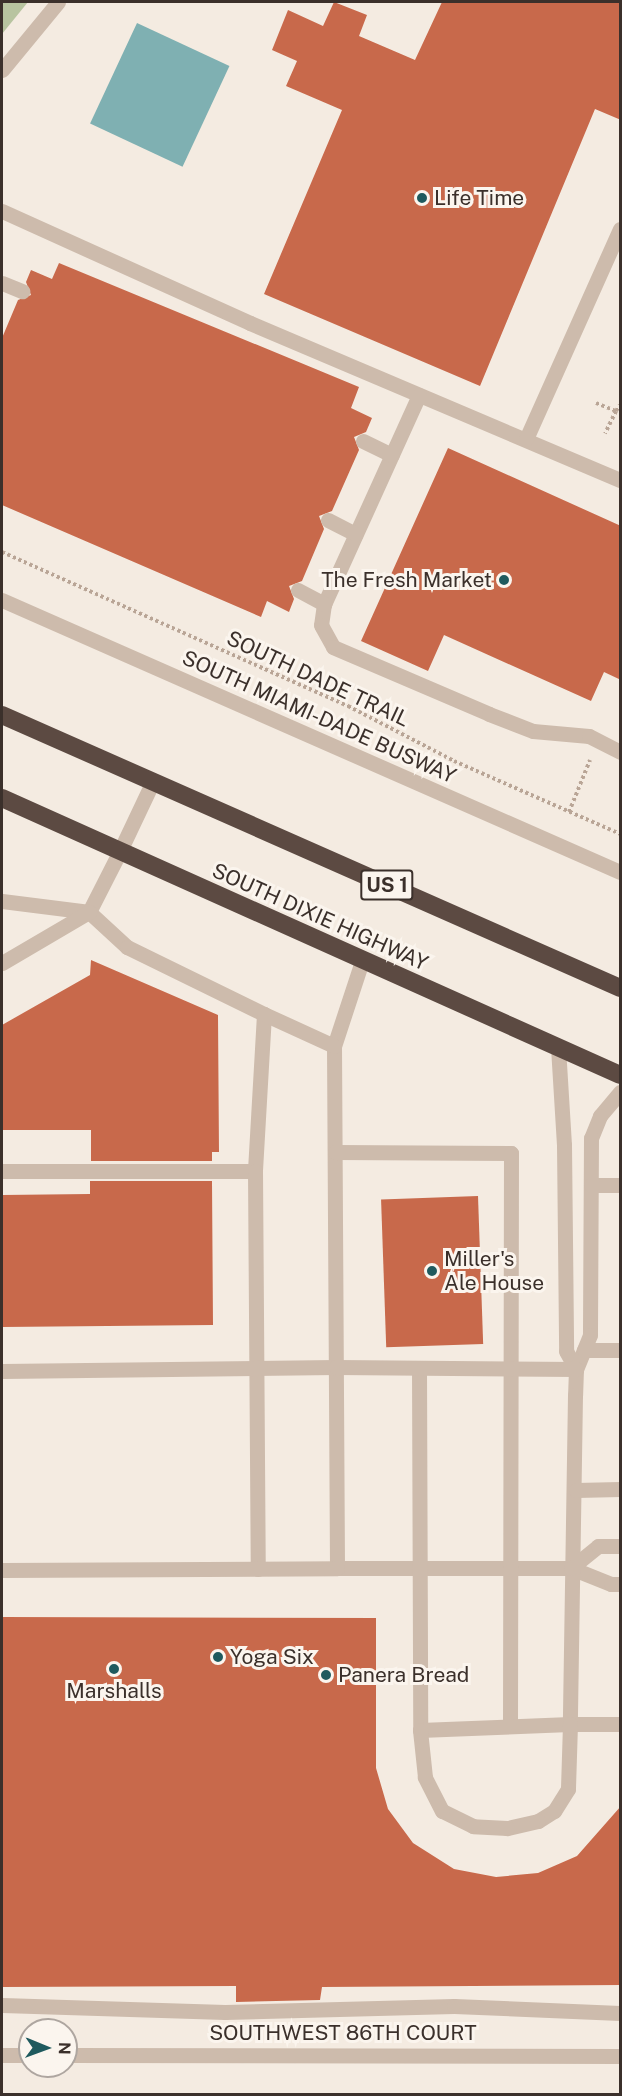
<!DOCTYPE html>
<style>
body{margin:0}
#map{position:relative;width:622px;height:2096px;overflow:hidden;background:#f4ebe1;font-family:"Public Sans",sans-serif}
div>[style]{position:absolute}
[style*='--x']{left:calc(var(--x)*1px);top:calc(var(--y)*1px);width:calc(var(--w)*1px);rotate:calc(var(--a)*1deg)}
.green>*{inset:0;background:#b8c4a0}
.water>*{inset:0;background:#7fb0b2;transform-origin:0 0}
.building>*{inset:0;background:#c8694b;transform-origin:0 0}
.path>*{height:4px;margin-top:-2px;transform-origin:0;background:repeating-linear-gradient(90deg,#b9a596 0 3px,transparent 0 6px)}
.lane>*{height:15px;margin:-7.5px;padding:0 7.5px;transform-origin:7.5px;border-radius:7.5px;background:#cdbbac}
.street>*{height:15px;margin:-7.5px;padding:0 7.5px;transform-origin:7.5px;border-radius:7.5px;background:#cdbbac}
.highway>*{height:18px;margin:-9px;padding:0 9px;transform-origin:9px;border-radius:9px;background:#5c4a42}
.dots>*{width:16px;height:16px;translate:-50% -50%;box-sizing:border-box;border:3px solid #fbf5ee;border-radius:50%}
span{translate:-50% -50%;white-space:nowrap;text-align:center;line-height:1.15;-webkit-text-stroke:6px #fbf5ee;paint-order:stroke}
.shield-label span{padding:2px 4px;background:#fbf5ee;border:2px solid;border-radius:4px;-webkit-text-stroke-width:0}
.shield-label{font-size:20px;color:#3b302b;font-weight:700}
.poi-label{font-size:21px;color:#3b302b}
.left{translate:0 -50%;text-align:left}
.right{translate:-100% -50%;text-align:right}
.street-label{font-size:21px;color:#3b302b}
.frame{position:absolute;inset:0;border:3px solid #3b302b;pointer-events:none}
.north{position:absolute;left:18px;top:2018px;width:60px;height:60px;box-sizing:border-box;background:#fbf5ee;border:2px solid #aea6a0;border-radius:50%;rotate:91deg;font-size:16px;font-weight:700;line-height:24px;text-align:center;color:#3b302b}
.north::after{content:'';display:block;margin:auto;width:21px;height:27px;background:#1f5a5e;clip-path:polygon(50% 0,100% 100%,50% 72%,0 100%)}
</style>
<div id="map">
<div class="green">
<i style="clip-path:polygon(2px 2px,28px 2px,2px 34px)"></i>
</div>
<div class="water">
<i style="left:137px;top:23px;width:102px;height:111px;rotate:25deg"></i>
</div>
<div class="building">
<i style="clip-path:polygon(334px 2px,367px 15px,359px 36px,415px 60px,442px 2px,621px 2px,621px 120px,595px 109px,480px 386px,264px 294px,342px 110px,286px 86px,297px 61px,272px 50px,288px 10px,323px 26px)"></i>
<i style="clip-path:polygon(59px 263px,359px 387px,351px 408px,372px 418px,366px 432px,354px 437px,359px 450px,332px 511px,319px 516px,324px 529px,302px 581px,289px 586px,294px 599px,289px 612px,267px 601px,261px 617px,2px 505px,2px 338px,18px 300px,31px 295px,26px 282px,31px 270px,52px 279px)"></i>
<i style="clip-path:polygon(448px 448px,621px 526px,621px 680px,604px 672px,591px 701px,444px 635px,428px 671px,361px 641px)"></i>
<i style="clip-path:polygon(91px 960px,218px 1015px,219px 1152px,212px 1152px,212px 1161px,91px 1161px,91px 1130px,2px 1130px,2px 1025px,90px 975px)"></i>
<i style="clip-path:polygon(90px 1181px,212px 1181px,213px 1325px,2px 1327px,2px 1195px,90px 1194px)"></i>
<i style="left:478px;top:1196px;width:148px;height:97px;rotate:88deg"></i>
<i style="clip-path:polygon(2px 1617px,376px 1618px,376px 1768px,388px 1809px,413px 1843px,454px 1869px,496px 1877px,538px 1873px,577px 1856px,621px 1806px,621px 1985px,322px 1987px,320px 2000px,236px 2002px,236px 1986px,2px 1987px)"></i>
</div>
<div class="path">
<i style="--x:596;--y:403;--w:22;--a:22"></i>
<i style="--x:616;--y:411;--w:25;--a:116"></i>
<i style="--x:616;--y:411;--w:7;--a:-56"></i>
<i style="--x:2;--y:552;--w:379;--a:24"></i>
<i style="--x:348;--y:706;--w:119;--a:27.4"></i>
<i style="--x:454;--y:761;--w:181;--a:23.7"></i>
<i style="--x:569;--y:812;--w:56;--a:-68"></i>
</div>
<div class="lane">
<i style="--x:2;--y:70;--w:88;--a:-50.5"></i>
<i style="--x:2;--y:211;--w:272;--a:24.3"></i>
<i style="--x:250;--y:323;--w:402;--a:23"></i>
<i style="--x:2;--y:283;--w:22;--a:22"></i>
<i style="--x:419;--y:395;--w:230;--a:114.4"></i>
<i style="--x:324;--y:604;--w:21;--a:98"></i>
<i style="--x:321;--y:625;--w:25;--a:61"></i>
<i style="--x:333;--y:647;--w:170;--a:23.2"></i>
<i style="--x:489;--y:714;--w:47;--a:21.1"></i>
<i style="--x:533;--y:731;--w:56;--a:5.1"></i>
<i style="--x:589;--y:736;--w:35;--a:27"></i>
<i style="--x:526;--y:439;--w:230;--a:-65.9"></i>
<i style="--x:363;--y:441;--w:32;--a:26"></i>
<i style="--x:328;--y:520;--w:31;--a:27"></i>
<i style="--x:298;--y:590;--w:30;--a:28"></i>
<i style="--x:2;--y:600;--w:675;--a:23.76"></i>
<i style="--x:119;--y:853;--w:66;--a:117"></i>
<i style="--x:89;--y:912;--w:52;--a:42.6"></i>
<i style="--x:127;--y:947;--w:153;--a:26.1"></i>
<i style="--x:264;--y:1014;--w:157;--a:93.3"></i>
<i style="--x:2;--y:901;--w:88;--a:7.2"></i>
<i style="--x:362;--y:961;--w:89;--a:108.2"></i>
<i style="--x:334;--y:1046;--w:522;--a:89.67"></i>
<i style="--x:337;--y:1568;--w:234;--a:0"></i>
<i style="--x:571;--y:1568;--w:43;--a:21.8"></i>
<i style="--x:611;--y:1584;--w:9;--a:0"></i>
<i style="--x:2;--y:963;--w:101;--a:-30.4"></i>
<i style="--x:264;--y:1014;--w:77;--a:24.6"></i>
<i style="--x:558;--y:1047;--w:98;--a:86.5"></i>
<i style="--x:564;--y:1145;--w:206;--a:89.4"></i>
<i style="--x:566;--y:1351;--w:21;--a:61"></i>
<i style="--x:620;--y:1092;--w:31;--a:130"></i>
<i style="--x:600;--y:1116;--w:24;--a:112"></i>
<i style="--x:591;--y:1138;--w:197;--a:90.3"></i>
<i style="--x:590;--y:1335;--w:37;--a:112"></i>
<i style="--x:576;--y:1369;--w:26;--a:92"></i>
<i style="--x:575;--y:1395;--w:329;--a:90.9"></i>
<i style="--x:570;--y:1724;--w:50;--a:0"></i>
<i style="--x:335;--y:1152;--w:176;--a:0.3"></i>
<i style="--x:511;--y:1153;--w:573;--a:90.1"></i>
<i style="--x:2;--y:1171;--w:253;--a:0"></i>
<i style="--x:255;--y:1171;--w:398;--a:89.6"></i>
<i style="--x:591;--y:1185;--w:29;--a:0"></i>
<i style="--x:584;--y:1350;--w:36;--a:0"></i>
<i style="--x:419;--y:1368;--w:362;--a:89.8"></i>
<i style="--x:420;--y:1730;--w:150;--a:-2.3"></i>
<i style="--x:570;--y:1724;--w:65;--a:91.8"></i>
<i style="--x:568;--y:1789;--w:26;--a:122"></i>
<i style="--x:554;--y:1811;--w:19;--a:148"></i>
<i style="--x:538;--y:1821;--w:32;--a:167"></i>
<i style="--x:507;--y:1828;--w:34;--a:-177"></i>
<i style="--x:473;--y:1826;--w:34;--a:-154"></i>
<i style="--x:442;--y:1811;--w:38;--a:-117"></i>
<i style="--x:425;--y:1777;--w:47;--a:-96.1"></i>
<i style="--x:2;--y:1371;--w:334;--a:-0.7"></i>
<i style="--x:336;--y:1367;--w:240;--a:0.5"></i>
<i style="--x:576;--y:1490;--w:44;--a:-1.3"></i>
<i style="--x:571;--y:1568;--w:35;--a:-39"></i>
<i style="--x:598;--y:1546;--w:22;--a:0"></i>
<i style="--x:2;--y:1570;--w:335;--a:-0.3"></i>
<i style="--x:2;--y:2005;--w:223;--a:1.8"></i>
<i style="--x:225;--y:2012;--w:229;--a:-1.5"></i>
<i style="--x:454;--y:2006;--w:166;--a:2.4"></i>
</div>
<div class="street">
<i style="--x:119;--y:853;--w:80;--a:-64.7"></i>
<i style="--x:2;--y:2055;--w:28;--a:0"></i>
<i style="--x:66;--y:2055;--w:554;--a:0.1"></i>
</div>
<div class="highway">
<i style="--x:2;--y:715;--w:676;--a:23.83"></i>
<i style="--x:2;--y:798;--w:677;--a:24.14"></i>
</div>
<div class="dots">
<i style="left:422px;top:198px;background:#1f5a5e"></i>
<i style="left:504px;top:580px;background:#1f5a5e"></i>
<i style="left:432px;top:1271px;background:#1f5a5e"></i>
<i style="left:218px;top:1657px;background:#1f5a5e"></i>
<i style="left:114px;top:1669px;background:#1f5a5e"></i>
<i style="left:326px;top:1675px;background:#1f5a5e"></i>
</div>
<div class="shield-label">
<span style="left:387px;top:885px">US 1</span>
</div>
<div class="poi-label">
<span class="left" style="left:434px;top:198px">Life Time</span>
<span class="right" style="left:492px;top:580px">The Fresh Market</span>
<span class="left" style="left:444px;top:1271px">Miller's<br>Ale House</span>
<span class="left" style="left:230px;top:1657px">Yoga Six</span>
<span class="left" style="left:338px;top:1675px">Panera Bread</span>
<span style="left:114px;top:1691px">Marshalls</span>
</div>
<div class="street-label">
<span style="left:318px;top:679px;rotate:25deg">SOUTH DADE TRAIL</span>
<span style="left:319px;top:717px;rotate:24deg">SOUTH MIAMI-DADE BUSWAY</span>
<span style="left:320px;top:917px;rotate:24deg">SOUTH DIXIE HIGHWAY</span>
<span style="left:343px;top:2033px">SOUTHWEST 86TH COURT</span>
</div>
<div class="frame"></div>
<div class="north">N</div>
</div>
